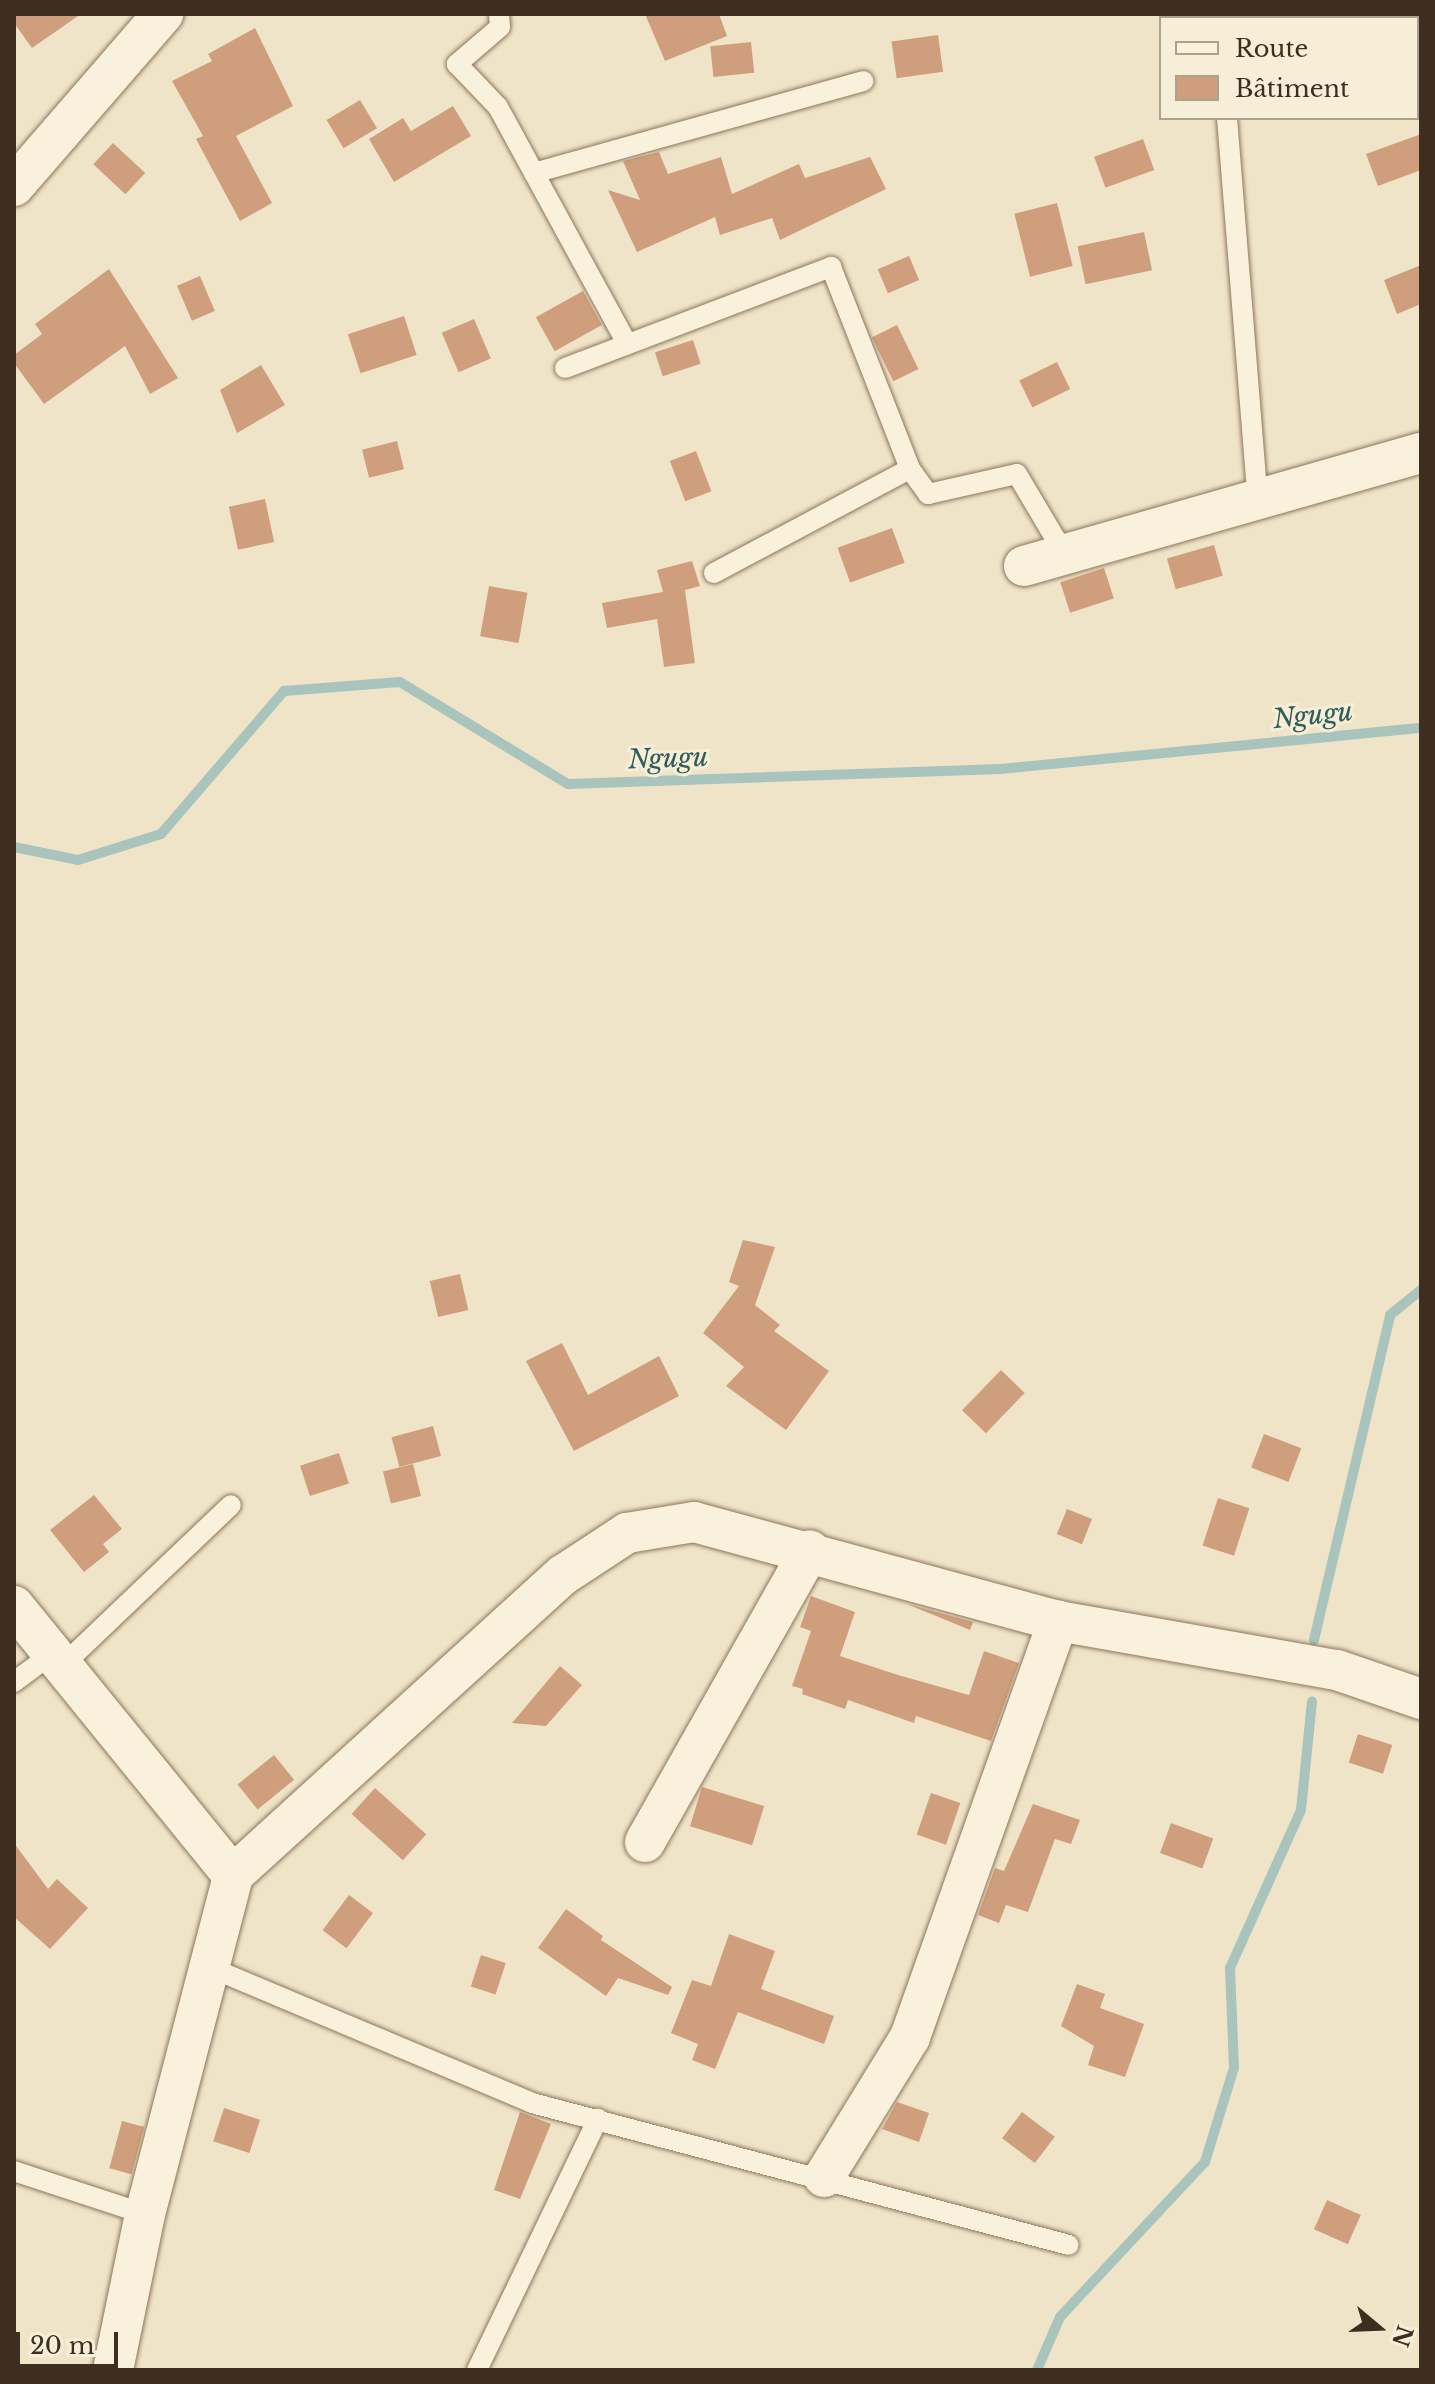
<!DOCTYPE html>
<meta charset="utf-8">
<style>
body{margin:0}
#map{position:relative;width:1435px;height:2384px;overflow:hidden;background:#f0e4c8;font-family:"Libre Baskerville",serif}
div>[style]{position:absolute}
[style*='--x']{left:calc(var(--x)*1px);top:calc(var(--y)*1px);width:calc(var(--w)*1px);rotate:calc(var(--a)*1deg)}
.stream>*{height:10px;margin:-5px;padding:0 5px;transform-origin:5px;border-radius:5px;background:#a9c4bc}
.building>*{inset:0;background:#cf9f7d;transform-origin:0 0}
.roads{filter:drop-shadow(0 0 2px #8d765c) drop-shadow(0 0 2px #8d765c)}
.lane>*{height:20px;margin:-10px;padding:0 10px;transform-origin:10px;border-radius:10px;background:#faf1dc}
.street>*{height:40px;margin:-20px;padding:0 20px;transform-origin:20px;border-radius:20px;background:#faf1dc}
span{translate:-50% -50%;white-space:nowrap;text-align:center;line-height:1.15;-webkit-text-stroke:6px #f7eed8;paint-order:stroke}
.water-label{font-size:26px;color:#2f5d5a;font-style:italic}
.frame{position:absolute;inset:0;border:16px solid #3d2e20;pointer-events:none}
.legend{position:absolute;left:1159px;top:16px;width:260px;height:104px;box-sizing:border-box;background:#f7eed8;border:2px solid #ada18e;margin:0;padding:10px 14px;list-style:none;font-size:24px;color:#3d2e20}
.legend li{display:flex;align-items:center;gap:16px;height:40px}
.legend b{width:40px;border:2px solid #ada18e}
.north{position:absolute;left:1339px;top:2288px;width:80px;height:80px;-webkit-text-stroke:6px #f7eed8;paint-order:stroke;rotate:109deg;font-size:22px;font-weight:700;line-height:32px;text-align:center;color:#3d2e20}
.north::after{content:'';display:block;margin:auto;width:28px;height:36px;background:#3d2e20;clip-path:polygon(50% 0,100% 100%,50% 72%,0 100%)}
.scale{position:absolute;left:16px;top:2332px;width:102px;height:36px;box-sizing:border-box;border:4px solid #3d2e20;border-top:0;padding-left:10px;font-size:24px;line-height:28px;white-space:nowrap;color:#3d2e20;-webkit-text-stroke:6px #f7eed8;paint-order:stroke}
</style>
<div id="map">
<div class="stream">
<i style="--x:14;--y:847;--w:65;--a:11.5"></i>
<i style="--x:78;--y:860;--w:87;--a:-17.4"></i>
<i style="--x:161;--y:834;--w:189;--a:-49.3"></i>
<i style="--x:284;--y:691;--w:116;--a:-4.4"></i>
<i style="--x:400;--y:682;--w:197;--a:31.3"></i>
<i style="--x:568;--y:784;--w:433;--a:-2"></i>
<i style="--x:1001;--y:769;--w:422;--a:-5.6"></i>
<i style="--x:1314;--y:1640;--w:334;--a:-76.8"></i>
<i style="--x:1390;--y:1315;--w:40;--a:-39"></i>
<i style="--x:1037;--y:2370;--w:58;--a:-66.5"></i>
<i style="--x:1060;--y:2317;--w:212;--a:-46.9"></i>
<i style="--x:1205;--y:2162;--w:98;--a:-72.9"></i>
<i style="--x:1234;--y:2068;--w:100;--a:-92.3"></i>
<i style="--x:1230;--y:1968;--w:173;--a:-65.8"></i>
<i style="--x:1301;--y:1810;--w:109;--a:-84.2"></i>
</div>
<div class="building">
<i style="clip-path:polygon(14px 14px,81px 14px,32px 48px,14px 23px)"></i>
<i style="clip-path:polygon(645px 14px,719px 14px,727px 36px,665px 61px)"></i>
<i style="clip-path:polygon(255px 28px,293px 106px,236px 136px,272px 203px,240px 221px,196px 139px,203px 136px,172px 81px,212px 61px,208px 54px)"></i>
<i style="left:938px;top:35px;width:37px;height:47px;rotate:82deg"></i>
<i style="left:751px;top:42px;width:31px;height:41px;rotate:84deg"></i>
<i style="left:360px;top:100px;width:33px;height:39px;rotate:59deg"></i>
<i style="clip-path:polygon(453px 106px,471px 136px,394px 182px,369px 139px,403px 118px,411px 131px)"></i>
<i style="clip-path:polygon(1421px 134px,1421px 170px,1378px 186px,1366px 154px)"></i>
<i style="left:1143px;top:139px;width:33px;height:52px;rotate:70deg"></i>
<i style="left:113px;top:143px;width:44px;height:29px;rotate:43deg"></i>
<i style="clip-path:polygon(659px 152px,668px 174px,721px 157px,732px 194px,799px 164px,805px 178px,870px 157px,886px 189px,780px 240px,772px 218px,720px 235px,715px 217px,637px 252px,608px 190px,640px 200px,623px 161px)"></i>
<i style="left:1057px;top:203px;width:65px;height:44px;rotate:76deg"></i>
<i style="left:1144px;top:232px;width:39px;height:68px;rotate:78deg"></i>
<i style="left:909px;top:256px;width:26px;height:34px;rotate:67deg"></i>
<i style="clip-path:polygon(1421px 265px,1421px 304px,1397px 314px,1384px 280px)"></i>
<i style="clip-path:polygon(109px 269px,178px 378px,150px 394px,125px 346px,44px 404px,14px 363px,14px 355px,42px 334px,35px 324px)"></i>
<i style="left:200px;top:276px;width:38px;height:25px;rotate:67deg"></i>
<i style="left:583px;top:291px;width:39px;height:54px;rotate:61deg"></i>
<i style="left:404px;top:316px;width:41px;height:59px;rotate:72deg"></i>
<i style="left:474px;top:319px;width:43px;height:35px;rotate:67deg"></i>
<i style="left:897px;top:325px;width:49px;height:28px;rotate:64deg"></i>
<i style="left:693px;top:340px;width:25px;height:40px;rotate:72deg"></i>
<i style="left:1057px;top:362px;width:30px;height:42px;rotate:64deg"></i>
<i style="clip-path:polygon(261px 365px,285px 405px,237px 433px,220px 390px)"></i>
<i style="left:397px;top:441px;width:29px;height:36px;rotate:76deg"></i>
<i style="left:696px;top:451px;width:43px;height:28px;rotate:69deg"></i>
<i style="left:265px;top:499px;width:44px;height:37px;rotate:78deg"></i>
<i style="left:892px;top:528px;width:37px;height:58px;rotate:70deg"></i>
<i style="left:1214px;top:545px;width:32px;height:49px;rotate:74deg"></i>
<i style="clip-path:polygon(692px 561px,700px 586px,685px 590px,695px 663px,664px 667px,657px 619px,607px 628px,602px 603px,663px 592px,657px 570px)"></i>
<i style="left:1104px;top:568px;width:32px;height:46px;rotate:72deg"></i>
<i style="left:489px;top:586px;width:39px;height:51px;rotate:10deg"></i>
<i style="clip-path:polygon(743px 1240px,775px 1247px,755px 1305px,780px 1325px,774px 1331px,829px 1371px,786px 1430px,726px 1386px,744px 1367px,703px 1333px,739px 1286px,729px 1282px)"></i>
<i style="left:460px;top:1274px;width:37px;height:31px;rotate:77deg"></i>
<i style="clip-path:polygon(562px 1343px,588px 1395px,659px 1356px,679px 1396px,574px 1451px,526px 1361px)"></i>
<i style="left:1001px;top:1370px;width:33px;height:56px;rotate:44deg"></i>
<i style="left:433px;top:1426px;width:31px;height:43px;rotate:75deg"></i>
<i style="left:1264px;top:1434px;width:40px;height:36px;rotate:21deg"></i>
<i style="left:339px;top:1453px;width:32px;height:41px;rotate:72deg"></i>
<i style="left:413px;top:1464px;width:33px;height:31px;rotate:76deg"></i>
<i style="clip-path:polygon(94px 1495px,122px 1529px,103px 1544px,109px 1552px,84px 1572px,50px 1530px)"></i>
<i style="left:1218px;top:1498px;width:33px;height:50px;rotate:18deg"></i>
<i style="left:1067px;top:1509px;width:27px;height:27px;rotate:22deg"></i>
<i style="clip-path:polygon(811px 1596px,855px 1612px,840px 1656px,898px 1675px,969px 1695px,984px 1651px,1019px 1663px,991px 1741px,916px 1716px,914px 1723px,848px 1700px,845px 1709px,802px 1694px,803px 1689px,792px 1686px,811px 1631px,800px 1627px)"></i>
<i style="clip-path:polygon(907px 1604px,973px 1622px,970px 1630px)"></i>
<i style="clip-path:polygon(560px 1666px,582px 1685px,546px 1726px,512px 1723px)"></i>
<i style="left:1358px;top:1734px;width:36px;height:30px;rotate:18deg"></i>
<i style="left:274px;top:1755px;width:32px;height:47px;rotate:51deg"></i>
<i style="left:702px;top:1787px;width:65px;height:41px;rotate:17deg"></i>
<i style="left:375px;top:1788px;width:69px;height:35px;rotate:42deg"></i>
<i style="left:931px;top:1793px;width:31px;height:44px;rotate:19deg"></i>
<i style="clip-path:polygon(1033px 1804px,1080px 1820px,1071px 1844px,1055px 1839px,1028px 1912px,1006px 1905px,999px 1923px,978px 1915px,995px 1868px,1004px 1871px)"></i>
<i style="left:1171px;top:1823px;width:45px;height:32px;rotate:20deg"></i>
<i style="clip-path:polygon(14px 1843px,48px 1889px,57px 1879px,88px 1908px,50px 1949px,14px 1917px)"></i>
<i style="left:349px;top:1895px;width:30px;height:44px;rotate:37deg"></i>
<i style="clip-path:polygon(566px 1909px,603px 1936px,601px 1940px,672px 1987px,668px 1995px,618px 1978px,606px 1996px,538px 1948px)"></i>
<i style="clip-path:polygon(729px 1934px,775px 1951px,761px 1989px,834px 2016px,824px 2044px,738px 2012px,715px 2069px,692px 2060px,698px 2044px,671px 2033px,692px 1980px,711px 1986px)"></i>
<i style="left:481px;top:1955px;width:26px;height:33px;rotate:18deg"></i>
<i style="clip-path:polygon(1077px 1984px,1105px 1994px,1100px 2008px,1144px 2024px,1125px 2077px,1088px 2065px,1094px 2046px,1061px 2026px)"></i>
<i style="clip-path:polygon(897px 2102px,929px 2113px,919px 2142px,882px 2129px)"></i>
<i style="left:224px;top:2108px;width:38px;height:35px;rotate:18deg"></i>
<i style="clip-path:polygon(520px 2112px,551px 2124px,520px 2199px,494px 2190px)"></i>
<i style="left:1022px;top:2112px;width:41px;height:33px;rotate:37deg"></i>
<i style="left:122px;top:2121px;width:23px;height:49px;rotate:15deg"></i>
<i style="left:1327px;top:2200px;width:37px;height:32px;rotate:24deg"></i>
</div>
<div class="roads">
<div class="lane">
<i style="--x:499;--y:14;--w:13;--a:86"></i>
<i style="--x:500;--y:27;--w:57;--a:139.3"></i>
<i style="--x:457;--y:64;--w:59;--a:46.4"></i>
<i style="--x:498;--y:107;--w:270;--a:61.4"></i>
<i style="--x:1227;--y:118;--w:383;--a:85.4"></i>
<i style="--x:534;--y:173;--w:342;--a:-15.6"></i>
<i style="--x:565;--y:368;--w:285;--a:-20.8"></i>
<i style="--x:831;--y:267;--w:217;--a:68.6"></i>
<i style="--x:714;--y:573;--w:222;--a:-28"></i>
<i style="--x:910;--y:469;--w:31;--a:54"></i>
<i style="--x:928;--y:494;--w:91;--a:-12.7"></i>
<i style="--x:1017;--y:474;--w:94;--a:59.3"></i>
<i style="--x:62;--y:1666;--w:233;--a:-43.6"></i>
<i style="--x:14;--y:1682;--w:49;--a:-36.6"></i>
<i style="--x:209;--y:1967;--w:350;--a:22.8"></i>
<i style="--x:532;--y:2103;--w:555;--a:14.81"></i>
<i style="--x:14;--y:2171;--w:138;--a:18.2"></i>
<i style="--x:477;--y:2370;--w:279;--a:-64.3"></i>
</div>
<div class="street">
<i style="--x:14;--y:186;--w:228;--a:-49.1"></i>
<i style="--x:1024;--y:566;--w:413;--a:-15.9"></i>
<i style="--x:14;--y:1606;--w:347;--a:50.9"></i>
<i style="--x:645;--y:1842;--w:335;--a:-60.5"></i>
<i style="--x:824;--y:2177;--w:164;--a:-58.4"></i>
<i style="--x:910;--y:2037;--w:442;--a:-70.4"></i>
<i style="--x:113;--y:2370;--w:159;--a:-78.4"></i>
<i style="--x:145;--y:2214;--w:350;--a:-75.4"></i>
<i style="--x:233;--y:1875;--w:446;--a:-42.3"></i>
<i style="--x:563;--y:1575;--w:77;--a:-33.3"></i>
<i style="--x:627;--y:1533;--w:68;--a:-9.3"></i>
<i style="--x:694;--y:1522;--w:377;--a:15.2"></i>
<i style="--x:1058;--y:1621;--w:283;--a:10"></i>
<i style="--x:1337;--y:1670;--w:89;--a:19"></i>
</div>
</div>
<div class="water-label">
<span style="left:1313px;top:716px;rotate:-6deg">Ngugu</span>
<span style="left:668px;top:759px;rotate:-2deg">Ngugu</span>
</div>
<div class="frame"></div>
<ul class="legend">
<li><b style="height:10px;background:#faf1dc"></b>Route</li>
<li><b style="height:22px;background:#cf9f7d"></b>Bâtiment</li>
</ul>
<div class="north">N</div>
<div class="scale">20 m</div>
</div>
